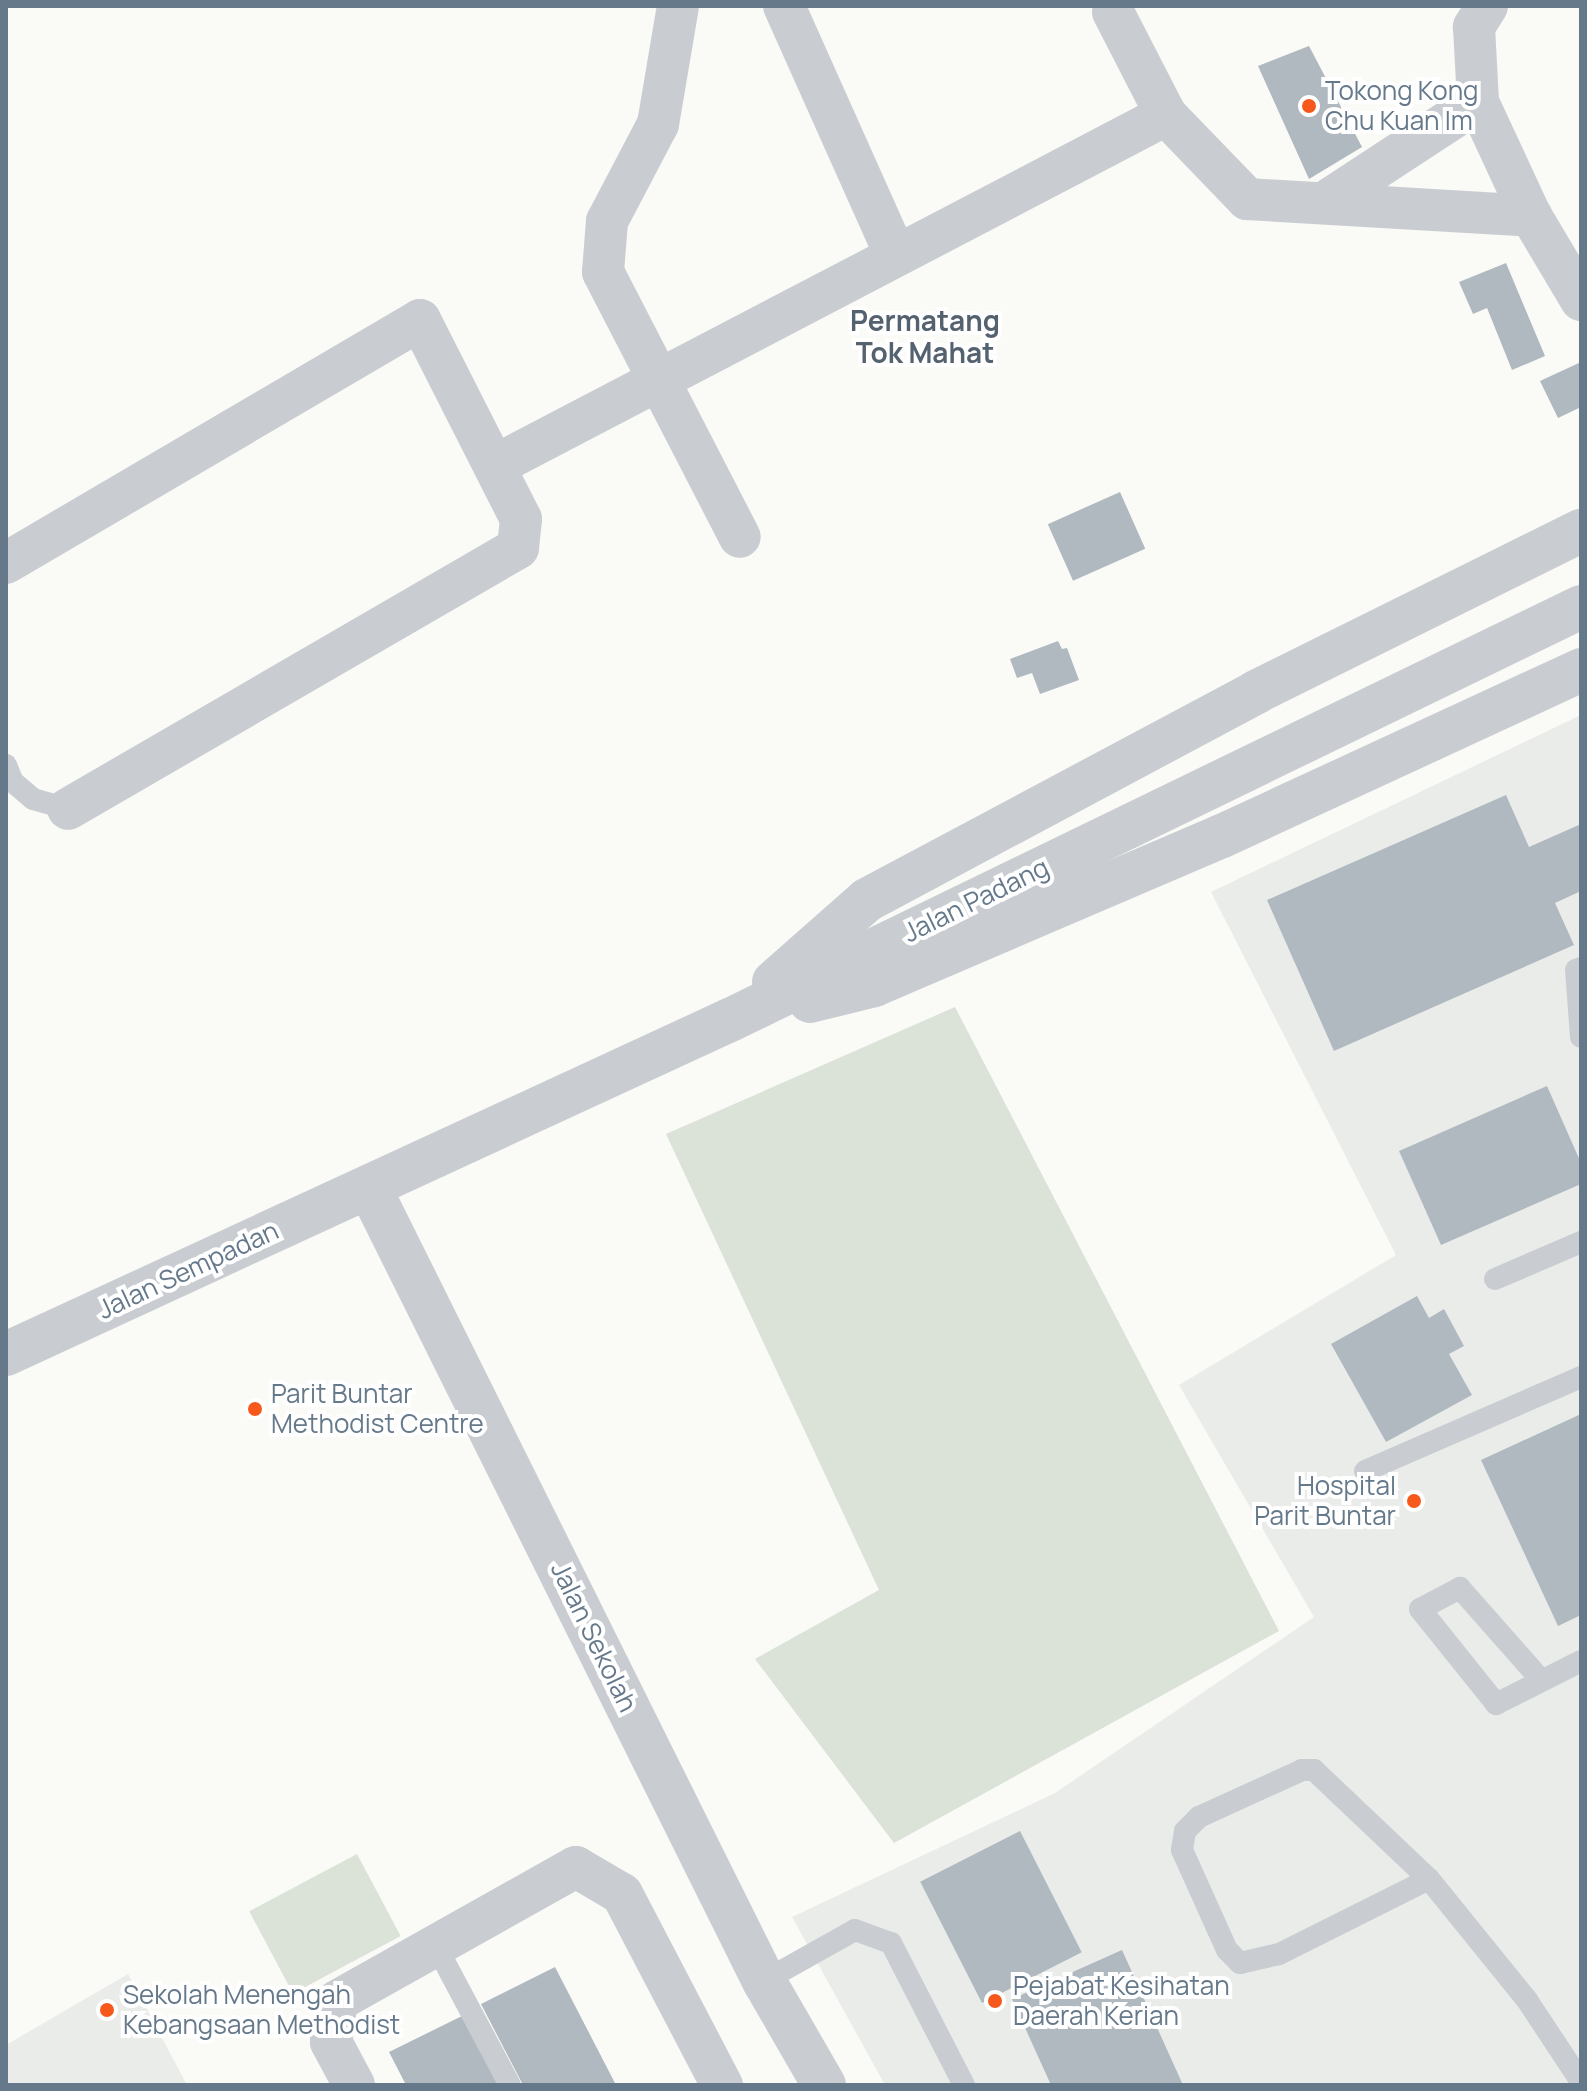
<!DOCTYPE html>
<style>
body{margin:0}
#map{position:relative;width:1587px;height:2091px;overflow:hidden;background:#fafaf7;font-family:Manrope,sans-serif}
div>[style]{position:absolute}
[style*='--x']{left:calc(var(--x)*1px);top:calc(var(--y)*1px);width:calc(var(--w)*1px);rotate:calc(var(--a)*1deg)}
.built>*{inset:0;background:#eaecea}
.green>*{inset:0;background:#dbe2d8;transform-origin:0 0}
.building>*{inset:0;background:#b0b9c0;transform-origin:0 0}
.service>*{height:22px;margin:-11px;padding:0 11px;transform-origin:11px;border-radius:11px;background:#c9cdd1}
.minor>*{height:42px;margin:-21px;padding:0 21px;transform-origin:21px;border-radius:21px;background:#c9cdd1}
.tertiary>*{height:44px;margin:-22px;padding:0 22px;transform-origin:22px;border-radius:22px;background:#c9cdd1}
.dots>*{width:22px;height:22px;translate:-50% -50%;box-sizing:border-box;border:4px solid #fff;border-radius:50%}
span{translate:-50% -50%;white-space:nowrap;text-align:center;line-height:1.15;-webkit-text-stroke:8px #fff;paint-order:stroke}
.poi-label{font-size:26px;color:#65798b}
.left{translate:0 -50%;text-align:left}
.right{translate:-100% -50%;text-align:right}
.street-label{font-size:26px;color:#65798b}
.neighbourhood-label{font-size:28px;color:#546270;font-weight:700}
.frame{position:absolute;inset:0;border:8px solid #65798b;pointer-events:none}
</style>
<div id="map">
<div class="built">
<i style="clip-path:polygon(1581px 715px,1581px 2085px,885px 2085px,792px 1917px,1055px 1793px,1314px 1617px,1179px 1385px,1396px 1255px,1211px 892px)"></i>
<i style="clip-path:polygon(128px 1974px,187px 2085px,6px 2085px,6px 2045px)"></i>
</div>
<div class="green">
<i style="clip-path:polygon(955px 1007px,1279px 1631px,894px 1843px,755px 1659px,879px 1590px,666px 1134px)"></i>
<i style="left:357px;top:1854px;width:93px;height:122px;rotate:62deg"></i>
</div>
<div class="building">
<i style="clip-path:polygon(1309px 46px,1362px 147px,1309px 179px,1258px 66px)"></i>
<i style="clip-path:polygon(1506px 263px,1545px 356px,1512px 370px,1487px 308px,1473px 314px,1459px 282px)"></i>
<i style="clip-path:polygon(1581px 362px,1581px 407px,1558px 418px,1540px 381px)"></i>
<i style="left:1120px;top:492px;width:62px;height:79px;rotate:66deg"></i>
<i style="clip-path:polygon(1058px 641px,1062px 649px,1067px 648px,1079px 680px,1040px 694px,1032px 673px,1017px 678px,1010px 659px)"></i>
<i style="clip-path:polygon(1506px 795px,1529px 847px,1581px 824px,1581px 891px,1555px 903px,1574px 945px,1334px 1051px,1267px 900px)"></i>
<i style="clip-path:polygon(1547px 1086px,1581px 1163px,1581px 1184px,1441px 1245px,1399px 1151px)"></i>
<i style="clip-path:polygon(1417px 1296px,1429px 1318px,1444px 1309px,1464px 1346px,1449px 1354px,1472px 1395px,1386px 1442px,1331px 1344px)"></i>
<i style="clip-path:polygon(1581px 1414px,1581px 1615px,1558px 1626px,1481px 1460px)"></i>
<i style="left:1020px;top:1831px;width:136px;height:112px;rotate:63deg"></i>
<i style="clip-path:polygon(1122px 1950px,1183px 2085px,1051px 2085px,1012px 1999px)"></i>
<i style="clip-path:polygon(555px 1967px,616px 2085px,523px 2085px,481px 2004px)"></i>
<i style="clip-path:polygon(464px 2015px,499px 2085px,406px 2085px,389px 2052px)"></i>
</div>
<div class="service">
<i style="--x:6;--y:765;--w:18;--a:68"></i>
<i style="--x:13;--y:782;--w:26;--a:40"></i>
<i style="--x:33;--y:799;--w:36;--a:16"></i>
<i style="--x:1581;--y:968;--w:5;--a:158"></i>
<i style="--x:1576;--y:970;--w:67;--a:85.7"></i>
<i style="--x:1495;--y:1279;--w:94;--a:-23.3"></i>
<i style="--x:1365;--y:1471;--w:236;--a:-23.5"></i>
<i style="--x:1541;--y:1680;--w:123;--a:-131.4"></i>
<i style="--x:1460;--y:1588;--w:45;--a:152.3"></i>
<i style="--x:1420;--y:1609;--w:122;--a:51.3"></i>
<i style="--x:1496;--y:1704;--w:95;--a:-26.8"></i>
<i style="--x:1429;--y:1879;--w:168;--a:153.4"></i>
<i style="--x:1279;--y:1954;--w:40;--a:167"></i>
<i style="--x:1240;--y:1963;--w:18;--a:-135"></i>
<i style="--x:1227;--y:1950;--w:110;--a:-114.2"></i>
<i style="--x:1182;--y:1850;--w:19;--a:-81"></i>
<i style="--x:1185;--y:1831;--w:20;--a:-45"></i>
<i style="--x:1199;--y:1817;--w:113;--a:-24.5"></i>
<i style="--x:1302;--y:1770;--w:12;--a:0"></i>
<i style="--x:1314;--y:1770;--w:158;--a:43.5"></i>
<i style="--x:1429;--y:1879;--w:156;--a:51"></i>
<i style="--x:1527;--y:2000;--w:98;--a:56.6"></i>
<i style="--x:436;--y:1946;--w:157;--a:62"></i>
<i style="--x:764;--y:1981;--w:104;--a:-29.3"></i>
<i style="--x:855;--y:1930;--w:38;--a:20"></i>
<i style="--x:891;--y:1943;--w:160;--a:62.8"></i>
</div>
<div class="minor">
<i style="--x:678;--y:6;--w:120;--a:99.6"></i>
<i style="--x:658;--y:124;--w:110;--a:117.7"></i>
<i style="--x:607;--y:221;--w:51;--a:94.5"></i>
<i style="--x:603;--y:272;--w:298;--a:62.7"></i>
<i style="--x:784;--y:6;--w:272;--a:65.9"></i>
<i style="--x:1487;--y:6;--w:25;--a:122"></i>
<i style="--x:1474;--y:27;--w:75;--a:86.9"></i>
<i style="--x:1478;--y:102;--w:126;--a:65.1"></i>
<i style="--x:1531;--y:216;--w:98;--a:59.2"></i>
<i style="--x:1113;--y:12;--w:116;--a:62.8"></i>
<i style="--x:1166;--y:115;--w:117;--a:46"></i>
<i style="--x:1247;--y:199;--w:285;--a:3.4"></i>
<i style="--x:1325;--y:202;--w:183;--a:-33.2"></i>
<i style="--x:496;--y:465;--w:756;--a:-27.58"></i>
<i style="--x:6;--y:563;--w:480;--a:-30.4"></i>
<i style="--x:420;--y:320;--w:223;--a:63.1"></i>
<i style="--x:521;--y:519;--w:29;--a:96"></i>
<i style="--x:518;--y:548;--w:520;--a:149.89"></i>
<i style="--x:354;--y:2085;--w:49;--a:-118.1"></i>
<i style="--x:331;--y:2042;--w:41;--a:-81.7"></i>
<i style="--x:337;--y:2001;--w:274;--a:-29.3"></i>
<i style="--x:576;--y:1867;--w:53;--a:30.4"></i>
<i style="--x:622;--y:1894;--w:216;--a:62.4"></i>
</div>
<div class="tertiary">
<i style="--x:774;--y:982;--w:124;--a:-41.4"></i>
<i style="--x:867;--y:900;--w:441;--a:-28.1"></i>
<i style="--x:1256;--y:692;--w:363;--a:-26.4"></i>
<i style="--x:810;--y:1001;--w:66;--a:-14"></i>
<i style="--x:874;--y:985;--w:379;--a:-23.2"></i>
<i style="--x:1222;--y:836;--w:396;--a:-24.8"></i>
<i style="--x:369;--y:1187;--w:887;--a:63.55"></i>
<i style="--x:764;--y:1981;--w:120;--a:60"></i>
<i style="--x:6;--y:1354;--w:797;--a:-24.77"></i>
<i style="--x:730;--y:1020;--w:946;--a:-25.89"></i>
</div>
<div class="dots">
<i style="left:1309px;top:106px;background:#f6591b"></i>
<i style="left:255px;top:1409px;background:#f6591b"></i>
<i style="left:1414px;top:1501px;background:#f6591b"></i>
<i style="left:995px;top:2001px;background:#f6591b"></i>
<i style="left:107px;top:2010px;background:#f6591b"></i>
</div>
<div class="poi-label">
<span class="left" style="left:1325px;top:106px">Tokong Kong<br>Chu Kuan Im</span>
<span class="left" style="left:271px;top:1409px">Parit Buntar<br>Methodist Centre</span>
<span class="right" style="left:1396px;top:1501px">Hospital<br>Parit Buntar</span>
<span class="left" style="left:1013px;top:2001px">Pejabat Kesihatan<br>Daerah Kerian</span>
<span class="left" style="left:123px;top:2010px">Sekolah Menengah<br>Kebangsaan Methodist</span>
</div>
<div class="street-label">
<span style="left:976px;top:900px;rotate:-26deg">Jalan Padang</span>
<span style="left:188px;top:1270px;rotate:-25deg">Jalan Sempadan</span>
<span style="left:594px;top:1637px;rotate:64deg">Jalan Sekolah</span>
</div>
<div class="neighbourhood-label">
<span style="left:925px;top:336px">Permatang<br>Tok Mahat</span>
</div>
<div class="frame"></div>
</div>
